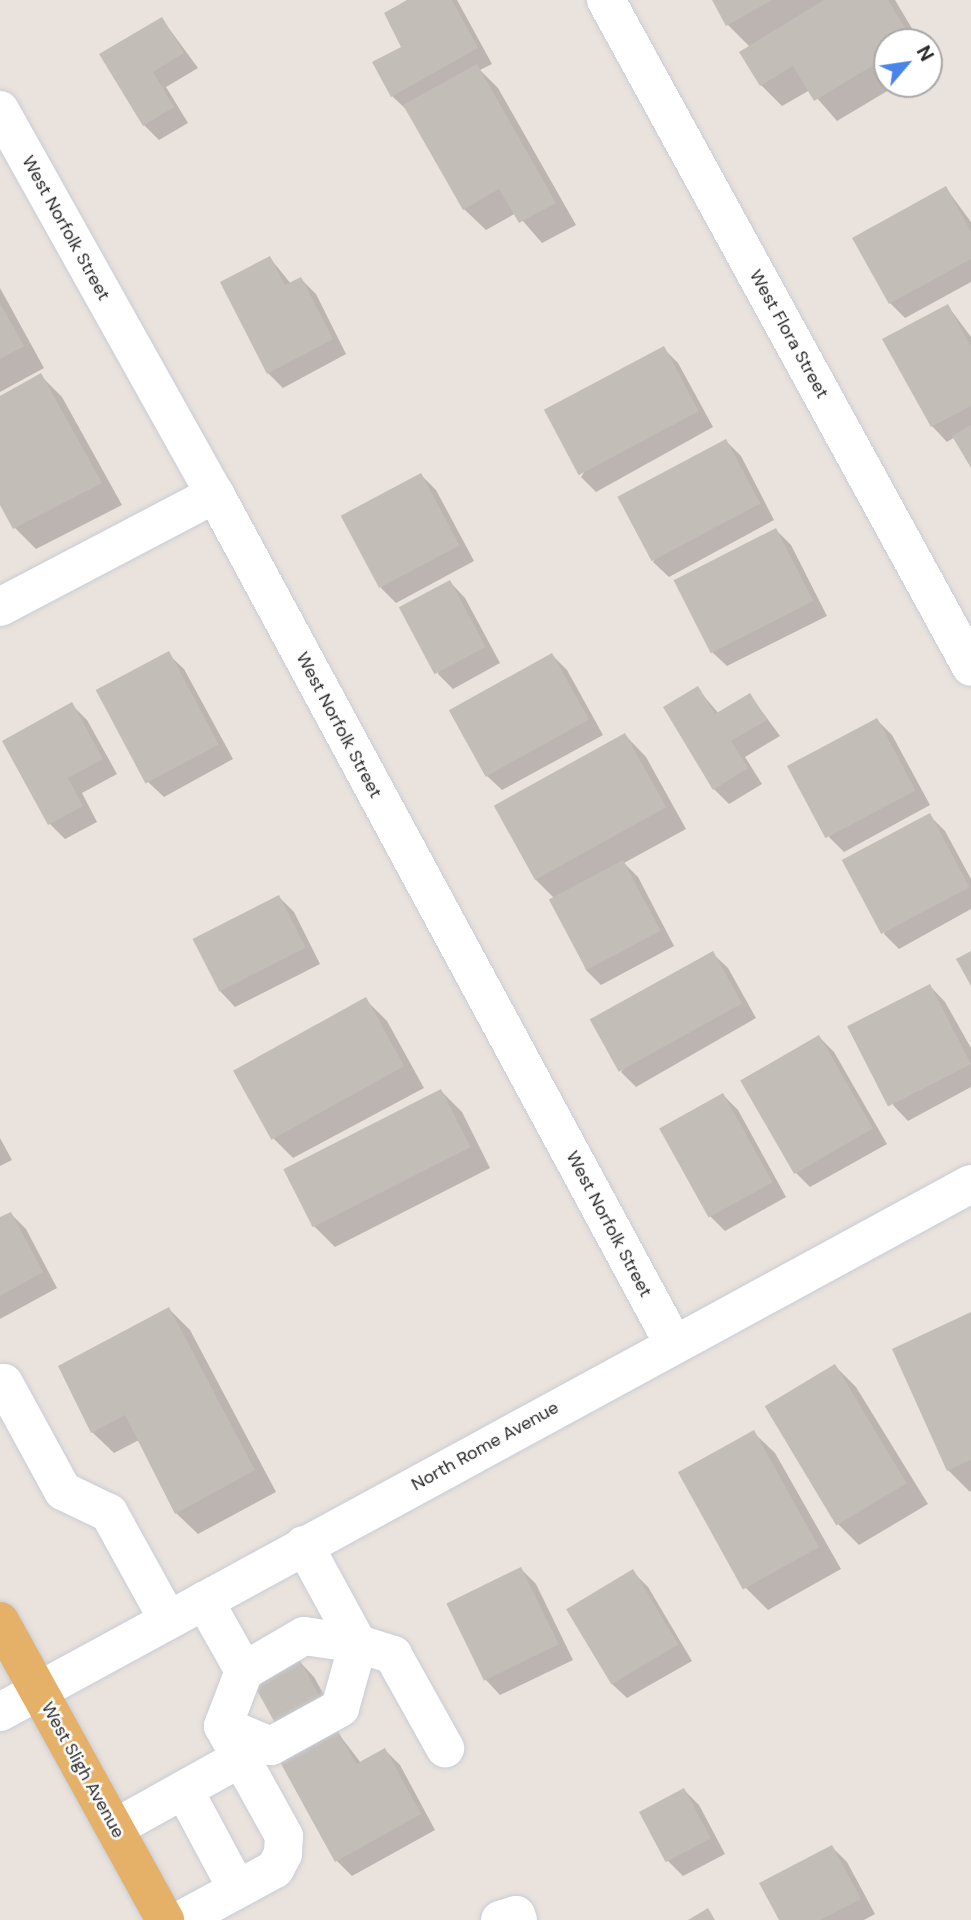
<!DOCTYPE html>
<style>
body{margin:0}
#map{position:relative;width:971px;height:1920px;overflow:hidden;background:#eae2dc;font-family:"DM Sans",sans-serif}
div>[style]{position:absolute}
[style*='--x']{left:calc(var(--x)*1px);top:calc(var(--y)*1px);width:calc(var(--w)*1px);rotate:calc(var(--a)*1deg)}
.shadow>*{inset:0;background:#0003}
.building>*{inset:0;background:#c3bdb8;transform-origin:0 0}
.roads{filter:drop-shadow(0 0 2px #c8cdd6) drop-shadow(0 0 2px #c8cdd6)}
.minor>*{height:38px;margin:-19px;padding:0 19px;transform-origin:19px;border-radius:19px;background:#fff}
.major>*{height:38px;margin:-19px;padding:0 19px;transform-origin:19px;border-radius:19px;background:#e5b067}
span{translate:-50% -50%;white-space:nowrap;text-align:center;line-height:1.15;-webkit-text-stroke:5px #fff;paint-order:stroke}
.street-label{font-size:18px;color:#292929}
.north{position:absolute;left:873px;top:28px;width:70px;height:70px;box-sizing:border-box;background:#fff;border:2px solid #a9a9a9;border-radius:50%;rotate:61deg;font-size:19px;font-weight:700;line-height:28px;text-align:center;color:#292929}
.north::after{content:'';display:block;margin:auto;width:24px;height:32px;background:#4984eb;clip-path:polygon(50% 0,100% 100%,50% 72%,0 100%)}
</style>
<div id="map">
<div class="shadow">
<i style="clip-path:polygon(411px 0,457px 0,492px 64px,480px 70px,498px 88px,576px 225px,542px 243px,516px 213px,486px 230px,464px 209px,408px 111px,392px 96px)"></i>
<i style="clip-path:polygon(714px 0,895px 0,920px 42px,887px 42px,887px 84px,899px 84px,837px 121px,810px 90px,782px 106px,761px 85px,750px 47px,728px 25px)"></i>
<i style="clip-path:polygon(162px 19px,198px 68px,166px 87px,188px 123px,159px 140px,144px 125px,102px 55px)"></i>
<i style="clip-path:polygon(946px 188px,971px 222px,971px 282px,905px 318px,890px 303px)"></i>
<i style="clip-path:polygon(270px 258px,291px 284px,301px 279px,316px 294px,346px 354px,283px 388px,268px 373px)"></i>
<i style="clip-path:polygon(0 288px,44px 368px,0 392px)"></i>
<i style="clip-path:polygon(948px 306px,971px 337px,971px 465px,955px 437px,947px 442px,932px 426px,884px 340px)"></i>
<i style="clip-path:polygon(663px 348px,678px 363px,713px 427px,596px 492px,581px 477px)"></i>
<i style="clip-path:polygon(40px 375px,62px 397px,122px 505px,36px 549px,15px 528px,0 501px,0 398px)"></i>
<i style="clip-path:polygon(726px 441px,741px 456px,774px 520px,669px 577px,653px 562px)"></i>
<i style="clip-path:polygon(421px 475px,436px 490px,474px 561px,396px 603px,381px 588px)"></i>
<i style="clip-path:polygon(776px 530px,791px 545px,827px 616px,727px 666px,711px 651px)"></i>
<i style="clip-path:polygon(450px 582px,465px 598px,500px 663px,453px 689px,438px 674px)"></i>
<i style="clip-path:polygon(168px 654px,184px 669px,233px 759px,164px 797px,148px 782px)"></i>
<i style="clip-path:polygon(552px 655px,567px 670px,603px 735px,502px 790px,486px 775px)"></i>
<i style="clip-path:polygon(698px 689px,719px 714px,750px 695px,780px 736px,745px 757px,762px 784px,729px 804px,714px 789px)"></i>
<i style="clip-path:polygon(72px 705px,87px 720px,117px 774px,82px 793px,97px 822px,65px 839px,50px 824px)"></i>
<i style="clip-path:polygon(877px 720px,892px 735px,930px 805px,844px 852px,829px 837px)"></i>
<i style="clip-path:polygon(625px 735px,646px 757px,686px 829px,624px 863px,638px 877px,674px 946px,601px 985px,586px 970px,555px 899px,535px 879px)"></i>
<i style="clip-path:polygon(930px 816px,945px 831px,971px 879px,971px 909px,899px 949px,884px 934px)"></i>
<i style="clip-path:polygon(279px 897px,294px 912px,320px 964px,235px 1007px,220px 991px)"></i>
<i style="clip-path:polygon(712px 953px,728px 968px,756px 1018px,636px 1087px,621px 1072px)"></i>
<i style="clip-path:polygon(930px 986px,945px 1002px,971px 1048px,971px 1087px,908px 1121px,893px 1105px)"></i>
<i style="clip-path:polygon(365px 999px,387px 1021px,424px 1088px,293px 1158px,272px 1137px)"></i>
<i style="clip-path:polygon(819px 1037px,834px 1052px,887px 1144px,810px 1187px,795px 1172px,742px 1080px)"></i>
<i style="clip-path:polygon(441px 1091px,462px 1112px,490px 1168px,335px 1247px,314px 1226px)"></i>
<i style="clip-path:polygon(723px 1095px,738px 1110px,786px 1197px,725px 1231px,710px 1216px)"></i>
<i style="clip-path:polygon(0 1138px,12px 1160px,0 1166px)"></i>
<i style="clip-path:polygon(11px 1214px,26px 1229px,57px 1288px,0 1319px,0 1219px)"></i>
<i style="clip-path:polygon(169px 1309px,190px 1330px,276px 1492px,198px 1534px,176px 1513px,139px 1440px,114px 1453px,92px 1432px)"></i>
<i style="clip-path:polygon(971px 1314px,971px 1491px,970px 1492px,948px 1470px)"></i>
<i style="clip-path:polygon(835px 1366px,856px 1387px,928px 1504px,859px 1545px,838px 1524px)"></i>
<i style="clip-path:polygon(753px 1432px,775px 1453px,841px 1569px,768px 1610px,746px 1588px)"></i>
<i style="clip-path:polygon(521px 1569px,536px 1584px,573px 1660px,500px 1695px,485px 1679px)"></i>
<i style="clip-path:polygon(633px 1572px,648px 1587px,692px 1661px,627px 1698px,611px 1683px)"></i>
<i style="clip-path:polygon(299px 1661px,314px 1677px,339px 1722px,280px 1732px)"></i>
<i style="clip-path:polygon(338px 1733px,361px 1763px,385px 1750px,400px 1765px,435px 1830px,352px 1876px,337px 1861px)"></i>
<i style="clip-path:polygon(684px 1790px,699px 1805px,725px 1854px,683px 1876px,668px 1861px,641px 1814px)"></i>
<i style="clip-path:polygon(832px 1847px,847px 1862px,875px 1914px,864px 1920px,781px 1920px)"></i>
</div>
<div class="building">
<i style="clip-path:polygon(407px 0,452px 0,478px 48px,391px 97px,372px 62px,401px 47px,384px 13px)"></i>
<i style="clip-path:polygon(712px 0,772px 0,726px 26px)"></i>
<i style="clip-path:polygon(824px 0,888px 0,913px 42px,887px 42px,887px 57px,814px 101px,793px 66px,760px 86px,739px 52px)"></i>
<i style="clip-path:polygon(162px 17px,184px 53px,153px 72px,174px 107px,143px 126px,99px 54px)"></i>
<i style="clip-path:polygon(477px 64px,556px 203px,519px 223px,499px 189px,463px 210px,403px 105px)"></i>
<i style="clip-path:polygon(946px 186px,971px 232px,971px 259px,889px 304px,852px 238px)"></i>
<i style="clip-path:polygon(270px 256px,285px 285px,301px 277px,333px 339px,267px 374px,220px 282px)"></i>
<i style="clip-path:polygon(0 303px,24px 346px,0 359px)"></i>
<i style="clip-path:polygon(948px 304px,971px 347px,971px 406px,931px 427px,882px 339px)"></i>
<i style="left:664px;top:346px;width:74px;height:136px;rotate:62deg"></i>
<i style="clip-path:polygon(41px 373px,102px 483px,13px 529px,0 505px,0 396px)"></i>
<i style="clip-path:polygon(971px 425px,971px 468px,952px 436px)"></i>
<i style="left:726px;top:439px;width:73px;height:123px;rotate:62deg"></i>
<i style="left:421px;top:473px;width:82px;height:91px;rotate:62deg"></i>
<i style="left:776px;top:528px;width:82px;height:115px;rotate:63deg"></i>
<i style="left:450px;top:580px;width:76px;height:58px;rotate:62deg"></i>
<i style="left:169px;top:651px;width:106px;height:83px;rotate:62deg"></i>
<i style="left:552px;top:653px;width:76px;height:118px;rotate:61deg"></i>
<i style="clip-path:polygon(698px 686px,715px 714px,750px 693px,767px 720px,731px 741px,748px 768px,713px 790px,663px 707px)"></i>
<i style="clip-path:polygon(72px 702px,103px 759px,68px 778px,83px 806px,48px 825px,2px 741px)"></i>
<i style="left:877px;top:718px;width:82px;height:102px;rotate:62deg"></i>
<i style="left:625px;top:733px;width:85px;height:150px;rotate:61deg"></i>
<i style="left:930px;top:813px;width:84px;height:100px;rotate:62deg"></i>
<i style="left:623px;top:860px;width:80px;height:84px;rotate:62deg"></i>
<i style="left:279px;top:895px;width:59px;height:97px;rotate:63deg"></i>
<i style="left:713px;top:951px;width:60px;height:141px;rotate:61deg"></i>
<i style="clip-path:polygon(971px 951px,971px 986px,956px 959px)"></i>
<i style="left:930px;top:984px;width:90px;height:93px;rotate:63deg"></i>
<i style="left:366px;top:997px;width:79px;height:152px;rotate:61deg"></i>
<i style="left:819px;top:1035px;width:108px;height:91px;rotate:60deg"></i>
<i style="left:441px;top:1089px;width:65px;height:177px;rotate:63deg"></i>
<i style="left:723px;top:1093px;width:102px;height:73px;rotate:61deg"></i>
<i style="clip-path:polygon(11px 1212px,43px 1272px,0 1296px,0 1217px)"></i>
<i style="clip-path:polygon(169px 1307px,255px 1470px,175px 1514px,125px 1415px,91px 1433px,58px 1366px)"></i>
<i style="clip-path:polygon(971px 1312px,971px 1460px,947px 1471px,892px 1349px)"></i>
<i style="left:835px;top:1364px;width:139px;height:82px;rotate:59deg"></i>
<i style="left:754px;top:1430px;width:134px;height:87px;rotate:61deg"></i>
<i style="left:521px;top:1567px;width:86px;height:83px;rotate:64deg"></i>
<i style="left:633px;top:1569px;width:88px;height:78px;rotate:59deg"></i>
<i style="left:299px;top:1659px;width:55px;height:52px;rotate:61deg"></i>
<i style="clip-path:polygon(338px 1731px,356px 1764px,385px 1748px,421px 1814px,335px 1862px,280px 1762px)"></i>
<i style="left:684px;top:1788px;width:57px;height:51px;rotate:62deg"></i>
<i style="clip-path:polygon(832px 1845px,861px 1899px,820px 1920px,779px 1920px,759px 1883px)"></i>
<i style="clip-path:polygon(708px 1908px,715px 1920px,688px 1920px)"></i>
</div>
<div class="roads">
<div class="minor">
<i style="--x:606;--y:0;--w:760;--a:61.31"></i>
<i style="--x:0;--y:110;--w:440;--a:60.8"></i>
<i style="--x:215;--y:494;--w:965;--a:61.65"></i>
<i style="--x:0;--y:607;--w:243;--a:-27.7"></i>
<i style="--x:0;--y:1385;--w:4;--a:-27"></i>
<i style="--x:4;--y:1383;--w:123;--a:61.4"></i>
<i style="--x:63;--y:1491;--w:51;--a:25.6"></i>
<i style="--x:109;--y:1513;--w:122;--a:61.1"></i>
<i style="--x:244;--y:1671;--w:69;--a:-30.3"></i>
<i style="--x:304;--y:1636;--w:55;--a:8.4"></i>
<i style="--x:358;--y:1644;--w:37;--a:17"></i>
<i style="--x:393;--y:1655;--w:107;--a:60.8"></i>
<i style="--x:0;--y:1712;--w:1105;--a:-28.54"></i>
<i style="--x:223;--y:1726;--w:52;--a:22.6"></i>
<i style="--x:271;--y:1746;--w:79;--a:-28.8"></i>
<i style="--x:340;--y:1708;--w:66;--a:-74.3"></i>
<i style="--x:358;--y:1644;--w:113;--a:-118.6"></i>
<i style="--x:184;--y:1790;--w:112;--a:61.8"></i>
<i style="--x:115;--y:1828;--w:144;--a:-29.1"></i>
<i style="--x:181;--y:1920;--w:107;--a:-28.5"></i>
<i style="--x:275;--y:1869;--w:17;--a:-62"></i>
<i style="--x:283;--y:1854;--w:18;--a:-87"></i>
<i style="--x:284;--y:1836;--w:126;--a:-119"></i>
<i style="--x:223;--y:1726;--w:59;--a:-69.1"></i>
<i style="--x:244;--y:1671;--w:81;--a:-119.4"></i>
<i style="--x:500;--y:1920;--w:17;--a:-17"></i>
<i style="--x:516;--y:1915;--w:5;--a:68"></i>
</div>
<div class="major">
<i style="--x:0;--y:1621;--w:342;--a:61.1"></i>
</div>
</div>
<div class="street-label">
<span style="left:66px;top:228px;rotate:61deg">West Norfolk Street</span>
<span style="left:789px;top:334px;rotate:61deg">West Flora Street</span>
<span style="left:339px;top:725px;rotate:62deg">West Norfolk Street</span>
<span style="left:609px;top:1224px;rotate:62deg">West Norfolk Street</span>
<span style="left:485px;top:1446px;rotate:-29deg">North Rome Avenue</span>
<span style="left:83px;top:1770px;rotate:61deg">West Sligh Avenue</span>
</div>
<div class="north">N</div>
</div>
